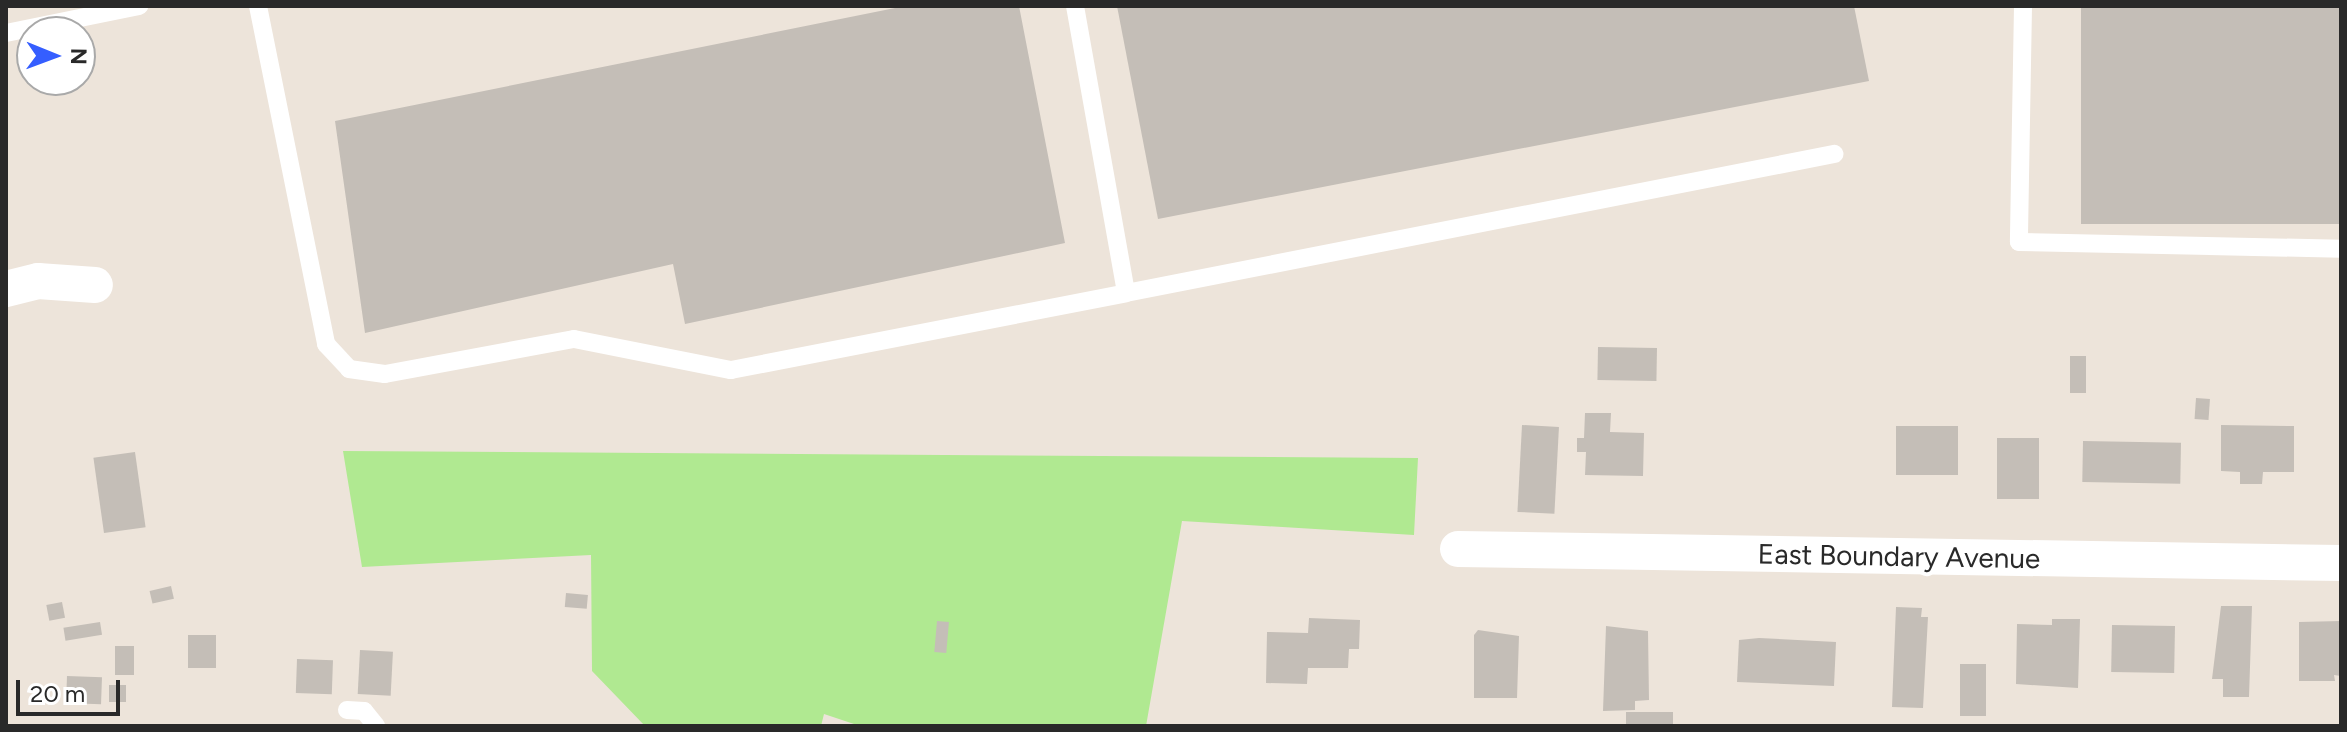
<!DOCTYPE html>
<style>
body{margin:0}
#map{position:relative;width:2347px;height:732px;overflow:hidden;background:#ede4da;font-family:Figtree,sans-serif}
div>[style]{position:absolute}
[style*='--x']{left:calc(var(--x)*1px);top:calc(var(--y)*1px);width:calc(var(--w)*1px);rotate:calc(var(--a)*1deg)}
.green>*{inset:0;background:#b0e991}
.building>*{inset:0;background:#c4beb7;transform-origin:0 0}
.lane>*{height:18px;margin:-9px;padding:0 9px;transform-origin:9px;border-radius:9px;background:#fff}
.street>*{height:36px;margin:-18px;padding:0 18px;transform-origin:18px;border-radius:18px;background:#fff}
span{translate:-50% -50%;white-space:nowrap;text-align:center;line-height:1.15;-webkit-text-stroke:8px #fff;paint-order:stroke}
.street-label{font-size:28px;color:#292929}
.frame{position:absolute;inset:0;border:8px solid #292929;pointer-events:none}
.north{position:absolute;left:16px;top:16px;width:80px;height:80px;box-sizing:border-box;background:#fff;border:2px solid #a9a9a9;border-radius:50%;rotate:91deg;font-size:22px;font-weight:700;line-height:32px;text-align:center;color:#292929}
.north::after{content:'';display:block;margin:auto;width:28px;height:36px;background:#355eff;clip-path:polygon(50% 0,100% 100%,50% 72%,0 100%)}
.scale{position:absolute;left:16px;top:680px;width:104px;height:36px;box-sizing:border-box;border:4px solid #292929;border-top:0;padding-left:10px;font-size:24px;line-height:28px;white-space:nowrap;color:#292929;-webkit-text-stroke:6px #fff;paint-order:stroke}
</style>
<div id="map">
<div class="green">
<i style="clip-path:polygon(343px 451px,1418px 458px,1414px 535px,1182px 521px,1146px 726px,860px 726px,824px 714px,821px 726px,645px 726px,592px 671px,591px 555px,362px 567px)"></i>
</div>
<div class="building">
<i style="clip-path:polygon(905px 6px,1019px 6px,1065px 243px,685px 324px,673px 264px,365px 333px,335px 121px)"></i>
<i style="clip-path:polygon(1117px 6px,1854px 6px,1869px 81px,1158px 219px)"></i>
<i style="left:2081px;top:6px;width:260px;height:218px"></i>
<i style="left:1598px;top:347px;width:59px;height:33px;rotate:1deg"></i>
<i style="left:2070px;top:356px;width:16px;height:37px"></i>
<i style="left:2196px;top:398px;width:14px;height:21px;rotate:4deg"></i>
<i style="clip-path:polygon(1585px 413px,1611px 413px,1610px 432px,1644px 433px,1643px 476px,1585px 475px,1586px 452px,1577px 452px,1577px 438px,1584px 438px)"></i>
<i style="left:1522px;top:425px;width:37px;height:87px;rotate:3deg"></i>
<i style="clip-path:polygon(2221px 425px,2294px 426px,2294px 472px,2263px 472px,2262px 484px,2240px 484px,2240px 472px,2221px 471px)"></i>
<i style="left:1896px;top:426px;width:62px;height:49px"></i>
<i style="left:1997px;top:438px;width:42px;height:61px"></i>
<i style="left:2083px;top:441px;width:98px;height:41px;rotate:1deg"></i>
<i style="left:135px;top:452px;width:76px;height:42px;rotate:82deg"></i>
<i style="left:171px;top:586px;width:13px;height:22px;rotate:77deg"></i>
<i style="left:566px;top:593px;width:22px;height:14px;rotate:5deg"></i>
<i style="left:62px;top:602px;width:16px;height:16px;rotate:79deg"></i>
<i style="clip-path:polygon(2221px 606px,2252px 606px,2249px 697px,2223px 697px,2223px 679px,2212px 679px)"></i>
<i style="clip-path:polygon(1896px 607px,1922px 608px,1921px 617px,1928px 617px,1923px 708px,1892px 707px)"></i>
<i style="clip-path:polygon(1309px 618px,1360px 620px,1359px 649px,1349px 649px,1348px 668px,1308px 668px,1307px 684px,1266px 683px,1267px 632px,1308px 633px)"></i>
<i style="clip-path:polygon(2052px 619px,2080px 619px,2078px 688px,2016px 684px,2017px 624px,2052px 625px)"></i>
<i style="left:937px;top:621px;width:12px;height:31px;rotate:5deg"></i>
<i style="clip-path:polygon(2341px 621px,2341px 676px,2334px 675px,2335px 681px,2299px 681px,2299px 622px)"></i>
<i style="left:100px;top:622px;width:13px;height:37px;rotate:81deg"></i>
<i style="left:2112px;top:625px;width:63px;height:47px;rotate:1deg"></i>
<i style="clip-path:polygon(1606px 626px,1648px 631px,1649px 700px,1635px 701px,1635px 710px,1603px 711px)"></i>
<i style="clip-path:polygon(1478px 630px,1519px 636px,1517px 698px,1474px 698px,1474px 635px)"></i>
<i style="left:216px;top:635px;width:33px;height:28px;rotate:90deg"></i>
<i style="clip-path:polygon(1759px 638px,1836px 642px,1834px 686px,1737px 682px,1739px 640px)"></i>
<i style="left:134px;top:646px;width:29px;height:19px;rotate:90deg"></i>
<i style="left:360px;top:650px;width:33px;height:44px;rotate:3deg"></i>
<i style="left:297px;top:659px;width:36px;height:34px;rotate:2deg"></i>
<i style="left:1960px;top:664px;width:26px;height:52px"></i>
<i style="left:67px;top:676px;width:35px;height:27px;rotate:2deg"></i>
<i style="left:109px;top:685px;width:17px;height:17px"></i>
<i style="left:1673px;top:712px;width:14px;height:47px;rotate:90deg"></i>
</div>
<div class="lane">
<i style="--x:258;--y:6;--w:345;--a:78.6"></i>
<i style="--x:326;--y:344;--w:34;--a:47"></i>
<i style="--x:349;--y:369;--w:36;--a:8"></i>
<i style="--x:385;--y:374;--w:192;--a:-10.5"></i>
<i style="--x:574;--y:339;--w:160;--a:11.2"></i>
<i style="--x:731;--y:370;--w:402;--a:-11"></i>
<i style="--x:1075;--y:6;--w:291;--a:79.9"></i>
<i style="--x:1126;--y:293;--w:722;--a:-11.11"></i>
<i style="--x:2023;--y:6;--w:236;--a:91"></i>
<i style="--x:2019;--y:242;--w:322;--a:1.2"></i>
<i style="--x:6;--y:33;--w:136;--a:-11.5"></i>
<i style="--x:347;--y:710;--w:17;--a:3"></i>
<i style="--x:364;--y:711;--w:19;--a:51"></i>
</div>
<div class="street">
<i style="--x:6;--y:289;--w:33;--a:-14"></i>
<i style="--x:38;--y:281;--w:57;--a:4"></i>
<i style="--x:1458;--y:549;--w:883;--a:0.91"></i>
</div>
<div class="street-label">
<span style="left:1899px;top:556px;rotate:1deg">East Boundary Avenue</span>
</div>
<div class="frame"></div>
<div class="north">N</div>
<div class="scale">20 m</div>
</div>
